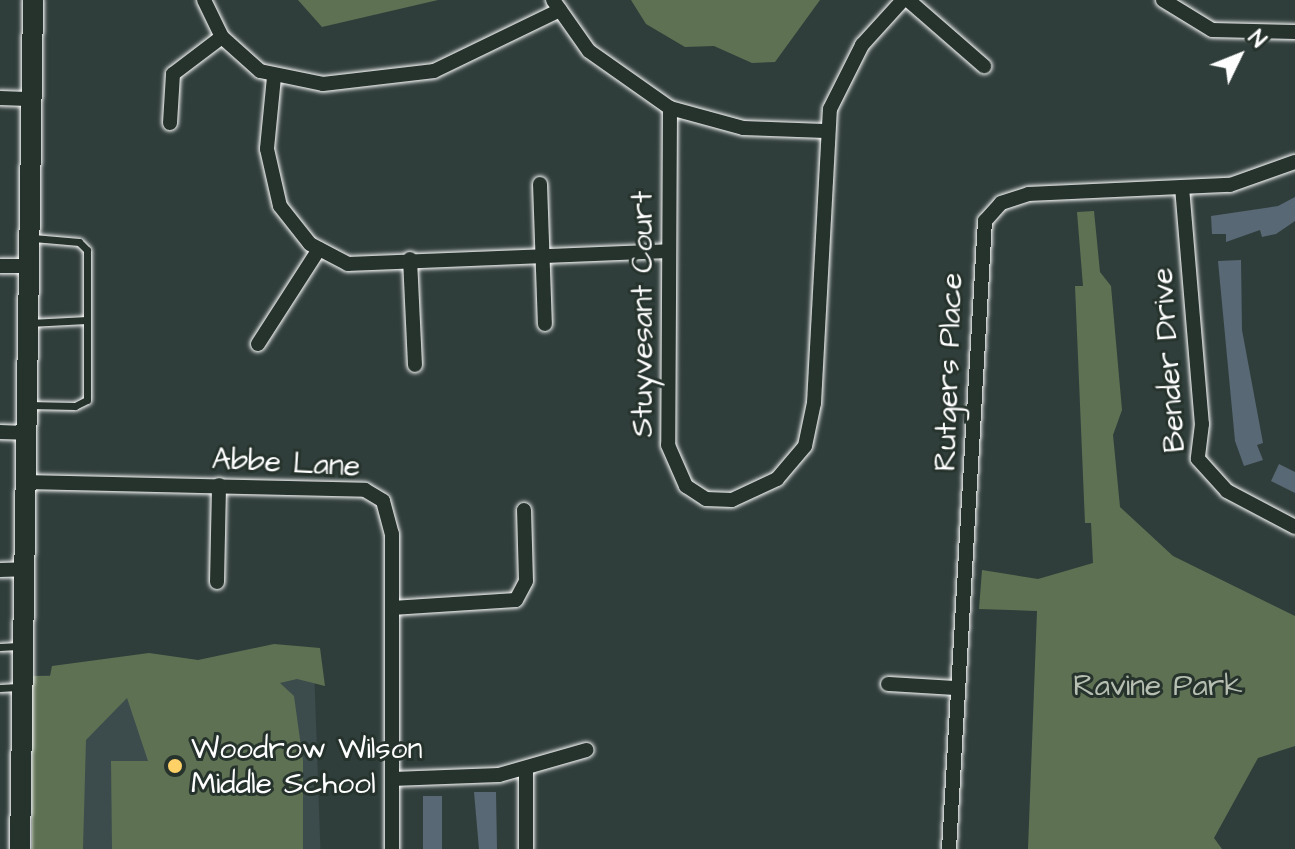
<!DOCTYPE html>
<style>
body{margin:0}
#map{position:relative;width:1295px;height:849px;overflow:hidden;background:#303e3b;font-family:"Architects Daughter",sans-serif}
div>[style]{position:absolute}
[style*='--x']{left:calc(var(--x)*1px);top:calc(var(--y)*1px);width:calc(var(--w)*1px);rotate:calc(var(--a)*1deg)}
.built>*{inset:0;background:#3c4b4c;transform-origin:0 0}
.green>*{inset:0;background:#5e7153}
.building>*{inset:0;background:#586875;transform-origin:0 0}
.roads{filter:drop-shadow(0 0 2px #fff) drop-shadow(0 0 2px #fff)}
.lane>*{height:7px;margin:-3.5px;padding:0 3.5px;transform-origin:3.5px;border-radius:3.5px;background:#26332d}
.street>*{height:14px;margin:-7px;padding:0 7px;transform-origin:7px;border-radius:7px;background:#26332d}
.secondary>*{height:20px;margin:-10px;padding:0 10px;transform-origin:10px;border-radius:10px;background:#26332d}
.dots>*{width:22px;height:22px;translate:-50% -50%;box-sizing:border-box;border:4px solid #26332d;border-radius:50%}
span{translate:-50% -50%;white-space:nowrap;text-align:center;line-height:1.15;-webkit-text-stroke:6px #26332d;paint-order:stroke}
.street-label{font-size:30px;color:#fff}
.park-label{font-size:30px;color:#b7bfb2}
.poi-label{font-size:30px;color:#fff}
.left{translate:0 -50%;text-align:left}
.north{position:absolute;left:1199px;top:16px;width:80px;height:80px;-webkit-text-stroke:6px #26332d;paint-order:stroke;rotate:47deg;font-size:22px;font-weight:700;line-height:32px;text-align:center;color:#fff}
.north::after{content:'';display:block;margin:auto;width:28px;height:36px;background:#fff;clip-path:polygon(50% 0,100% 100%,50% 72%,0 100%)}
</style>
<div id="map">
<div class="built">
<i style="left:314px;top:666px;width:183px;height:282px;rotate:88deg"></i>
</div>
<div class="green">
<i style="clip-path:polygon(298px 0,438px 0,322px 27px)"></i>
<i style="clip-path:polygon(631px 0,820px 0,775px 62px,752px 63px,714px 46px,685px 47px,646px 24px)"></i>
<i style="clip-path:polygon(1094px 211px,1100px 272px,1111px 286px,1122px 410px,1113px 435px,1120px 507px,1173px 556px,1295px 616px,1295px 746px,1258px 758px,1214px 838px,1222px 849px,1028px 849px,1037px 611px,979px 609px,982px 570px,1038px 579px,1093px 563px,1091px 523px,1085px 523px,1075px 286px,1083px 286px,1077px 212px)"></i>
<i style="clip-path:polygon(274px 644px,320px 648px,325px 686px,297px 679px,280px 683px,294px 696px,303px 761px,303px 849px,112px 849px,111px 761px,148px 761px,127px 698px,86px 740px,83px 849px,32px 849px,32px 676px,50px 676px,52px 666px,149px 653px,198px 660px)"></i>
</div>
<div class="building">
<i style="clip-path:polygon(1295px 197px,1295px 221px,1276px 234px,1262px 237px,1260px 230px,1226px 242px,1226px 234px,1212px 234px,1211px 216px,1278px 206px)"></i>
<i style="clip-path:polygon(1241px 260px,1242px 330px,1263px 443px,1257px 445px,1263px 460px,1244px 466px,1235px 441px,1218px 261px)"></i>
<i style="clip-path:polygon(1279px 464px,1295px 472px,1295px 493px,1271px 481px)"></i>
<i style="clip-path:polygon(474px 792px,496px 792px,497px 849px,479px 849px)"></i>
<i style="left:423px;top:796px;width:19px;height:53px"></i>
</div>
<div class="roads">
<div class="lane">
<i style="--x:29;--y:323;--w:58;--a:-3"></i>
<i style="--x:28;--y:405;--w:47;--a:1.2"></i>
<i style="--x:75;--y:406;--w:13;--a:-27"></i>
<i style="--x:87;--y:400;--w:150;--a:-90"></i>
<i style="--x:87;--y:250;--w:11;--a:-135"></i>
<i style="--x:79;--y:242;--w:46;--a:-175"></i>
<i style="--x:0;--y:647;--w:22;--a:-3"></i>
<i style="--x:0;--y:688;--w:22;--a:-3"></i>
</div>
<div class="street">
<i style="--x:204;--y:0;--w:41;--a:64.1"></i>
<i style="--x:222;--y:37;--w:51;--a:41.8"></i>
<i style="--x:260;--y:71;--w:64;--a:11.7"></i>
<i style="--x:323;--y:84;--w:112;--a:-6.7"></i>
<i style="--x:434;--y:71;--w:140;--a:-25.8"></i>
<i style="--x:553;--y:0;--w:62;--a:54.8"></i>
<i style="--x:589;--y:51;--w:99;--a:35.1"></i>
<i style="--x:670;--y:108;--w:76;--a:15.3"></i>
<i style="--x:743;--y:128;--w:82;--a:2.1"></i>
<i style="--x:908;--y:0;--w:101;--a:41"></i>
<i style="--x:1163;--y:0;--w:57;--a:31.5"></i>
<i style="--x:1212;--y:30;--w:83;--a:1.4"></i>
<i style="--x:274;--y:77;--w:72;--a:95.6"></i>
<i style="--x:267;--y:149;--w:58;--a:77.2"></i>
<i style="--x:280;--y:206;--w:48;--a:51.7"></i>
<i style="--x:310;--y:244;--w:43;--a:27.8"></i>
<i style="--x:348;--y:264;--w:320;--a:-2.3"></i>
<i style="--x:0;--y:98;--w:34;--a:2"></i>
<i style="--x:670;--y:108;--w:337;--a:90.3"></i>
<i style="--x:668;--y:445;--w:45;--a:66.3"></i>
<i style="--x:686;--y:486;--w:24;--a:33"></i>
<i style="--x:706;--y:499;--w:26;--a:2"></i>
<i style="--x:732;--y:500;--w:50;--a:-25"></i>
<i style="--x:777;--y:479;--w:43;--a:-49.7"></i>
<i style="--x:805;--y:446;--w:44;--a:-78.2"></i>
<i style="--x:814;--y:403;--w:294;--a:-86.9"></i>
<i style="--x:830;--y:109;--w:72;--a:-63.4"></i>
<i style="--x:862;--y:45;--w:61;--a:-47.7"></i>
<i style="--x:170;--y:123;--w:49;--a:-86.5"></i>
<i style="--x:173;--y:74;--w:61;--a:-37.1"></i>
<i style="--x:540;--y:184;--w:140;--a:88"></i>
<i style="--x:1182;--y:187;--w:238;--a:85.2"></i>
<i style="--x:1202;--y:424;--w:35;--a:97"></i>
<i style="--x:1198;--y:459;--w:43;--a:47.8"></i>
<i style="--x:1227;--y:491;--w:77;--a:27.9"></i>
<i style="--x:410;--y:259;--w:106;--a:87.3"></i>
<i style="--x:0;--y:266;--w:25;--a:0"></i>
<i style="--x:258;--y:344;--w:113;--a:-57.3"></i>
<i style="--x:0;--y:432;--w:25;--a:2"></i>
<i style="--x:25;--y:482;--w:340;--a:1.3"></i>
<i style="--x:365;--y:490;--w:21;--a:31"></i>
<i style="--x:383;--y:501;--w:34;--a:75"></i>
<i style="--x:392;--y:534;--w:315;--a:90"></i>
<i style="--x:0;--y:570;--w:24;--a:-2"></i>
<i style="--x:217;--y:582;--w:97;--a:-88.8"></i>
<i style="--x:392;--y:608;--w:124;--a:-3.7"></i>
<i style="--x:516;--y:600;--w:21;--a:-62"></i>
<i style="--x:526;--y:581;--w:71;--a:-91.6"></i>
<i style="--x:888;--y:684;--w:68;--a:3.4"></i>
<i style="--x:392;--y:779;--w:107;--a:-2.1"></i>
<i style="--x:499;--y:775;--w:91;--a:-16"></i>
<i style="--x:526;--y:849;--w:79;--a:-90"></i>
<i style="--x:949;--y:849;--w:629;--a:-86.72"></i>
<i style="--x:985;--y:221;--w:24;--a:-48"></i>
<i style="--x:1001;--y:203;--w:28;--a:-18"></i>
<i style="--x:1028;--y:194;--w:202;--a:-2.6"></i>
<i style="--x:1230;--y:185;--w:69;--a:-19.5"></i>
</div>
<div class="secondary">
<i style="--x:20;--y:849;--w:849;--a:-89.12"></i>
</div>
</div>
<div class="dots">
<i style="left:175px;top:766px;background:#ffd166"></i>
</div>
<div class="street-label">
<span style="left:643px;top:314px;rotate:-90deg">Stuyvesant Court</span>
<span style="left:1169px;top:360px;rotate:-94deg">Bender Drive</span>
<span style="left:949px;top:372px;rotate:-88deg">Rutgers Place</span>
<span style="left:286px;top:463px;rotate:3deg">Abbe Lane</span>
</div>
<div class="park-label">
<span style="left:1158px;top:686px">Ravine Park</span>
</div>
<div class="poi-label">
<span class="left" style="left:191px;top:766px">Woodrow Wilson<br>Middle School</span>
</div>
<div class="north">N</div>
</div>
